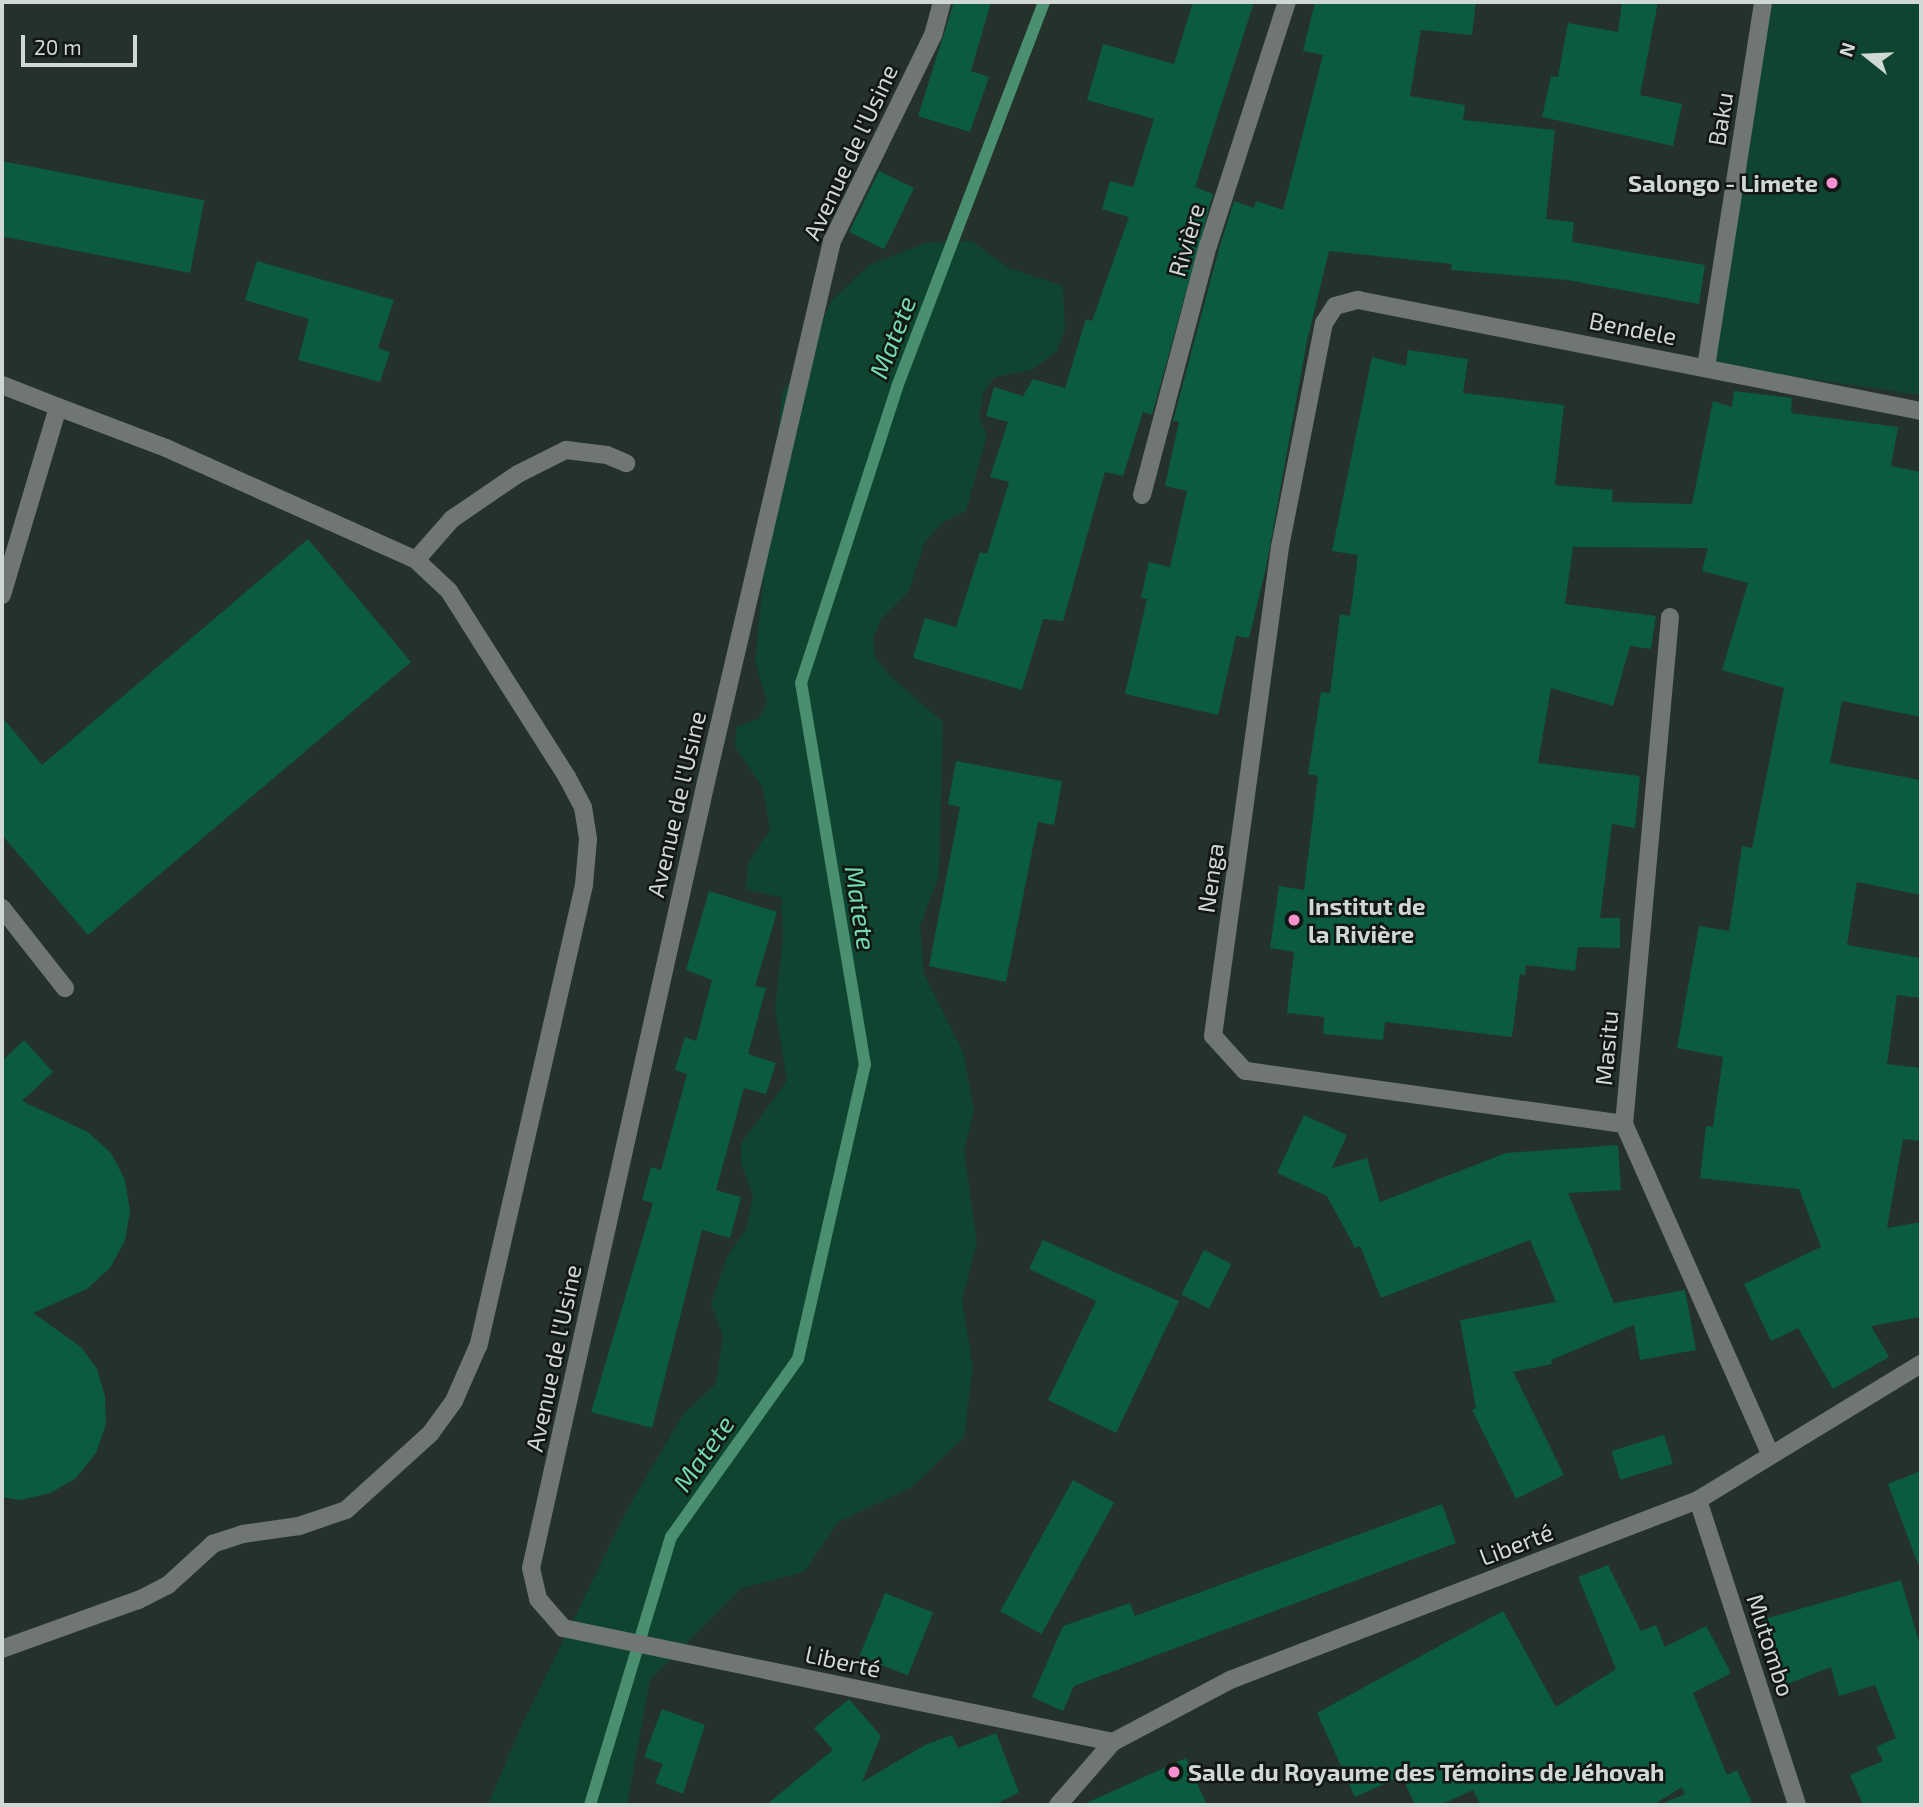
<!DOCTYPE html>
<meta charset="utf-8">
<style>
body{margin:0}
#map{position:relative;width:1923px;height:1807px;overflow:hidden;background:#25312b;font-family:"Exo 2",sans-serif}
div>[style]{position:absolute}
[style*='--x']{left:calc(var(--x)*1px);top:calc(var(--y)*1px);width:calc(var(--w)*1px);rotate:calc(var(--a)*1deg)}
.green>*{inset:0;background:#0f4530}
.stream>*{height:12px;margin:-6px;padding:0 6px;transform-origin:6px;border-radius:6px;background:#498f70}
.building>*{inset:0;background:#0a5b3f;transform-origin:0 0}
.minor>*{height:18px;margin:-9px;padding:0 9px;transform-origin:9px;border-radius:9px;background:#707673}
.dots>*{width:19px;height:19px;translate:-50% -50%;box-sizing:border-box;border:4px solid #121714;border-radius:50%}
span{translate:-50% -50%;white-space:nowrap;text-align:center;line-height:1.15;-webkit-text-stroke:5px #121714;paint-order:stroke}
.street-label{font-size:24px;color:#d0d8d3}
.poi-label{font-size:24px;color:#d0d8d3;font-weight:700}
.right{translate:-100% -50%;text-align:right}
.left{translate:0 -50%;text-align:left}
.water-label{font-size:26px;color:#74daad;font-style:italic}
.frame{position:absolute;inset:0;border:4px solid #d0d8d3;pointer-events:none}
.north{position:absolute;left:1832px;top:21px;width:70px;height:70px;-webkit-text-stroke:5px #121714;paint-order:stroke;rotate:288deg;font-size:19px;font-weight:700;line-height:28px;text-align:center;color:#d0d8d3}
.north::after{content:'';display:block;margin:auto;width:24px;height:32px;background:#d0d8d3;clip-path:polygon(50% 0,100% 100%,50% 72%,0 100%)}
.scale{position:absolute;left:21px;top:35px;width:116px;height:32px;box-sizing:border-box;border:4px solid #d0d8d3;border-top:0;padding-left:9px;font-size:21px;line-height:24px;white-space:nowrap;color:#d0d8d3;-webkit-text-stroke:5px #121714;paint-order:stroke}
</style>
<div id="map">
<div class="green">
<i style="clip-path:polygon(1770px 2px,1921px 2px,1921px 395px,1715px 365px)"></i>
<i style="clip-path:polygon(972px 241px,1007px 267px,1063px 286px,1065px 330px,1056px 352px,1032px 370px,995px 377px,983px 393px,979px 417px,987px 435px,966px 511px,943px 522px,925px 542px,909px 591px,881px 619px,873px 639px,876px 658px,889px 675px,943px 722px,939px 876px,920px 926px,924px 974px,963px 1052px,974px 1110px,964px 1152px,977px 1242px,962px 1300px,973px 1367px,964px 1437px,912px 1487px,838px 1522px,804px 1572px,742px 1588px,650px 1680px,627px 1805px,488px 1805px,520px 1729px,628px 1508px,684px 1413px,716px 1384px,723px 1336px,711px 1304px,726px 1259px,747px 1227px,753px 1195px,741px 1163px,741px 1143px,787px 1081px,775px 1008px,783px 936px,781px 897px,746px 890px,748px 863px,770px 830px,763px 788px,735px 747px,736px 727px,759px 718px,767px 702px,755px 661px,782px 393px,812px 348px,831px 301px,869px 265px,925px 243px)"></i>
</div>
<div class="stream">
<i style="--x:590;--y:1805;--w:280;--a:-73.2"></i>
<i style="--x:671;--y:1537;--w:219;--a:-54.5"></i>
<i style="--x:798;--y:1359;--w:302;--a:-77.2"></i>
<i style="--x:865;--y:1065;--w:387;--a:-99.5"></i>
<i style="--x:801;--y:683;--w:311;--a:-72"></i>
<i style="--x:897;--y:387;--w:412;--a:-69.1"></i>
</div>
<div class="building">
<i style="clip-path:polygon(954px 2px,991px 2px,971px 71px,989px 77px,970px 132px,918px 116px)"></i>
<i style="clip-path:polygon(1193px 2px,1254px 2px,1195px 187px,1213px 194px,1152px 415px,1143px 412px,1123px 476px,1105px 472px,1063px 621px,1043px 619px,1022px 690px,913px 658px,925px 618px,956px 627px,980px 552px,987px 554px,1009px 482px,990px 477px,1008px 422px,986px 416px,994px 387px,1023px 396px,1033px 379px,1065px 388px,1086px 319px,1092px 321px,1129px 217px,1102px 209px,1110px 181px,1133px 187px,1154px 119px,1087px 100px,1103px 44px,1174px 64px)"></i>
<i style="clip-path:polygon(1315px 2px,1476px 2px,1472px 35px,1421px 30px,1410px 96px,1465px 105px,1463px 120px,1555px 130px,1546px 219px,1574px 222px,1572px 242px,1705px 265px,1699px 304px,1567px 280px,1451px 270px,1452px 264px,1329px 251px,1307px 341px,1266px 568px,1249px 638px,1236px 636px,1218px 715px,1125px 694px,1147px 599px,1141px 598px,1149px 562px,1170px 567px,1187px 491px,1165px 486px,1179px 422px,1173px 421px,1219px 249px,1234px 201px,1254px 208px,1256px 201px,1283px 210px,1323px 55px,1303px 51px)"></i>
<i style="clip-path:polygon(1622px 2px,1658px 2px,1640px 95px,1682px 104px,1673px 146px,1542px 117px,1551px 76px,1558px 77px,1568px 23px,1618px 32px)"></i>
<i style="left:2px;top:161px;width:206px;height:74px;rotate:11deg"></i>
<i style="left:879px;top:171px;width:39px;height:68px;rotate:26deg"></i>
<i style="clip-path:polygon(257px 261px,394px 300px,378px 348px,390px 352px,380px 382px,298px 360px,309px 319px,245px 300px)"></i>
<i style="clip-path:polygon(1408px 350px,1468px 359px,1463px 393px,1564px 405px,1555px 485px,1613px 490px,1612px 502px,1692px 504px,1713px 401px,1732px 407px,1734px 391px,1792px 398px,1791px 413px,1898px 427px,1891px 466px,1921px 472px,1921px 717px,1842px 701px,1830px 763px,1921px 780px,1921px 895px,1857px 882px,1847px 945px,1921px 958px,1921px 998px,1897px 995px,1887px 1064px,1921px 1068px,1921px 1141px,1903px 1139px,1887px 1228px,1921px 1222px,1921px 1317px,1871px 1326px,1889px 1357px,1833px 1389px,1798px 1328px,1771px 1341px,1744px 1284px,1821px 1247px,1799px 1189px,1700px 1178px,1706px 1126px,1713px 1127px,1723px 1057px,1677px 1048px,1699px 926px,1729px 931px,1742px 846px,1752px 848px,1784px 688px,1722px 670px,1748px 583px,1702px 571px,1708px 548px,1573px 547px,1565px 604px,1656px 616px,1651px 649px,1630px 646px,1613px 706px,1551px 688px,1538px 763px,1640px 776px,1635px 828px,1612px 824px,1600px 918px,1620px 918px,1620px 948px,1578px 947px,1575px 971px,1526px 965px,1525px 975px,1520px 974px,1512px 1037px,1385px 1022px,1383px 1040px,1323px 1034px,1324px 1017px,1287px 1013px,1294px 952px,1270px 948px,1279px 886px,1304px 890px,1318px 776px,1308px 774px,1321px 692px,1330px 693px,1340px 614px,1350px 616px,1358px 555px,1332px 551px,1372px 357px,1406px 366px)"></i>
<i style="clip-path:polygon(308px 539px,411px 662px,88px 935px,2px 835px,2px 717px,42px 765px)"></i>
<i style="clip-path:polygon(956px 761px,1062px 781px,1054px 825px,1038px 822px,1006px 982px,929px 966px,960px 807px,948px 804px)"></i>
<i style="clip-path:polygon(709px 891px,777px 912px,755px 986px,766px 988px,748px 1054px,776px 1063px,766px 1094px,744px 1088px,716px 1190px,741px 1197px,730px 1238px,702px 1230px,652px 1428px,591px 1412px,653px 1203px,642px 1200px,651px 1167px,661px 1170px,687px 1074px,675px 1070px,685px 1037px,696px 1041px,712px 980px,686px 970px)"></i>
<i style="clip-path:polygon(24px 1040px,53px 1072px,22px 1101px,88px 1132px,111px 1153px,125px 1180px,130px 1211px,125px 1241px,110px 1268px,87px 1289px,33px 1313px,81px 1347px,97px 1369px,105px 1396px,106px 1424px,96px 1453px,76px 1478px,50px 1493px,20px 1500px,2px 1497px,2px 1061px)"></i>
<i style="clip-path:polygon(1304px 1115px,1347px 1135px,1332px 1168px,1367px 1158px,1380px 1202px,1506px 1153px,1618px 1145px,1621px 1190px,1568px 1193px,1614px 1303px,1685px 1290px,1696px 1350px,1640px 1360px,1634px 1325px,1551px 1360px,1552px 1364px,1513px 1372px,1564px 1475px,1516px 1499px,1472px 1410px,1476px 1408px,1460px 1320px,1556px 1302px,1530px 1240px,1381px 1298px,1360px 1246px,1355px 1248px,1327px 1196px,1277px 1173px)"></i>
<i style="clip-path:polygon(1043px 1240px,1179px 1301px,1116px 1433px,1048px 1400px,1096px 1301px,1029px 1269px)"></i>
<i style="left:1204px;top:1250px;width:31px;height:50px;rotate:27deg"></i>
<i style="left:1664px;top:1435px;width:30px;height:55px;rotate:73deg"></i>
<i style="clip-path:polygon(1921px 1471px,1921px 1564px,1918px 1564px,1888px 1484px)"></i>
<i style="left:1073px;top:1480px;width:47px;height:150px;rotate:29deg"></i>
<i style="clip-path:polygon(1442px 1504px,1456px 1543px,1074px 1686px,1063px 1711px,1032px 1697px,1063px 1626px,1130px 1603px,1135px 1616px)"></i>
<i style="clip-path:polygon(1608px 1565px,1641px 1631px,1656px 1625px,1665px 1647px,1706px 1626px,1731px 1673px,1693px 1693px,1727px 1775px,1737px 1770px,1753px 1805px,1659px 1805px,1685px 1794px,1682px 1787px,1653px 1805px,1481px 1805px,1473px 1790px,1440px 1805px,1415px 1805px,1402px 1776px,1355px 1797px,1317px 1713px,1503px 1611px,1556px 1707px,1616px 1669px,1578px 1577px)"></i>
<i style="clip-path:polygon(1901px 1580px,1921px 1649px,1921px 1805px,1863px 1805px,1850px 1775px,1883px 1761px,1876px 1747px,1896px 1738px,1875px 1685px,1839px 1696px,1831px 1667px,1785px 1685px,1761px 1620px)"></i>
<i style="left:885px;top:1593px;width:52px;height:68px;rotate:22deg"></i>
<i style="clip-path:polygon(849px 1699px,881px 1736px,862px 1782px,925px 1745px,952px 1735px,958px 1748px,996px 1733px,1019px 1792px,994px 1805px,766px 1805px,833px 1750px,814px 1728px)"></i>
<i style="clip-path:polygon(662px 1709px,705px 1725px,683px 1794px,655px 1783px,663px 1764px,644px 1757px)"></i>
<i style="clip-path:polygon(1186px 1758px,1207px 1805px,1082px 1805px)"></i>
</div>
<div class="minor">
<i style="--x:942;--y:2;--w:34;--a:105"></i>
<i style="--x:933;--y:35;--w:229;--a:116.1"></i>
<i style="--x:832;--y:241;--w:555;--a:103.11"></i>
<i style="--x:706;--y:782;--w:805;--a:102.55"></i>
<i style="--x:531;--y:1568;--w:32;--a:77"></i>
<i style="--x:538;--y:1599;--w:38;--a:49"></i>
<i style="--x:563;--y:1628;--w:562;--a:11.71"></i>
<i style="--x:1706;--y:367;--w:369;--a:-81.1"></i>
<i style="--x:2;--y:385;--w:60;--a:21.4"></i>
<i style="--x:1142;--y:495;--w:258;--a:-75.2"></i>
<i style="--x:1208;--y:246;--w:256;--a:-72.1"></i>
<i style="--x:416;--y:560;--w:55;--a:-48.7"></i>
<i style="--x:452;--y:519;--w:80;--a:-34.3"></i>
<i style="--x:518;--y:474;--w:54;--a:-26.6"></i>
<i style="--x:566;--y:450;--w:41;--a:7"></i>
<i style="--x:607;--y:455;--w:21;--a:23"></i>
<i style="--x:2;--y:595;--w:196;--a:-73.4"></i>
<i style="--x:58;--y:407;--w:116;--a:20.8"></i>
<i style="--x:166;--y:448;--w:274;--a:24.1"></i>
<i style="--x:416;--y:560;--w:45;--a:43.2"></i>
<i style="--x:449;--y:591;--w:220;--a:57.6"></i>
<i style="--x:567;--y:777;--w:34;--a:62"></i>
<i style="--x:583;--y:807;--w:32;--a:81"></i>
<i style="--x:588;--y:839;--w:46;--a:95"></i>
<i style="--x:584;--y:885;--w:473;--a:102.9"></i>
<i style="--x:478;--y:1346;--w:60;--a:113.6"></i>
<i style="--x:454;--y:1401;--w:39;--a:126"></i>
<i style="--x:431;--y:1433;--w:115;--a:137.8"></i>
<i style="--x:346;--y:1510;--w:50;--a:161.2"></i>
<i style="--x:299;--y:1526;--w:57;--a:171.9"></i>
<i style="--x:243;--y:1534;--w:32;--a:162"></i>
<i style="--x:213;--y:1544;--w:61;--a:137.7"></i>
<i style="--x:168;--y:1585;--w:34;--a:153"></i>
<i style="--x:138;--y:1600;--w:145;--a:160.2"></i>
<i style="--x:1670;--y:617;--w:509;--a:95.18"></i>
<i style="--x:1624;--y:1124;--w:360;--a:66.1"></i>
<i style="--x:2;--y:908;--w:102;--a:51.8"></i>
<i style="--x:1624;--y:1124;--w:383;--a:-172"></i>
<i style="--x:1245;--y:1071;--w:47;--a:-132.4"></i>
<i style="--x:1213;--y:1036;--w:494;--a:-82.2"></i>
<i style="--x:1280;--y:547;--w:228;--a:-78.9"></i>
<i style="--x:1324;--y:323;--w:20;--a:-57"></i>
<i style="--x:1335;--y:306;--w:24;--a:-15"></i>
<i style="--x:1358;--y:300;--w:574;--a:11.15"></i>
<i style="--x:1698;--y:1500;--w:321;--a:72"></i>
<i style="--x:1058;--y:1805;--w:84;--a:-48.9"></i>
<i style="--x:1113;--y:1742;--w:132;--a:-27.9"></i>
<i style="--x:1230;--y:1680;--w:501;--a:-21.04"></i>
<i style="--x:1698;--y:1500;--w:261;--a:-31.4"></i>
</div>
<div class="dots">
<i style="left:1832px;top:183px;background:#f690cf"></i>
<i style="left:1294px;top:920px;background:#f690cf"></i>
<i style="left:1174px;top:1772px;background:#f690cf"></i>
</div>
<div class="street-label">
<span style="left:1720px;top:119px;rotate:-81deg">Baku</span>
<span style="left:850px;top:152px;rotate:-65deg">Avenue de l'Usine</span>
<span style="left:1186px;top:240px;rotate:-74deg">Rivière</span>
<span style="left:1633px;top:328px;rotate:11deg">Bendele</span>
<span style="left:676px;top:804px;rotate:-77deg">Avenue de l'Usine</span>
<span style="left:1210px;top:878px;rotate:-82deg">Nenga</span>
<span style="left:1606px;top:1048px;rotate:-85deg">Masitu</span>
<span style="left:553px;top:1358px;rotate:-78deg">Avenue de l'Usine</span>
<span style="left:1516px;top:1544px;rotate:-21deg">Liberté</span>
<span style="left:1771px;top:1645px;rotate:72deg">Mutombo</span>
<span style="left:843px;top:1661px;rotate:12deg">Liberté</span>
</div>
<div class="poi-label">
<span class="right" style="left:1818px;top:183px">Salongo - Limete</span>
<span class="left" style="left:1308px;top:920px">Institut de<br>la Rivière</span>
<span class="left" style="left:1188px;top:1772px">Salle du Royaume des Témoins de Jéhovah</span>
</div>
<div class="water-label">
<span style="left:892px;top:337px;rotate:-69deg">Matete</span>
<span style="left:861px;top:908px;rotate:81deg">Matete</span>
<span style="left:703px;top:1453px;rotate:-55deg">Matete</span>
</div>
<div class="frame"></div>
<div class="north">N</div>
<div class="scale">20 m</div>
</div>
